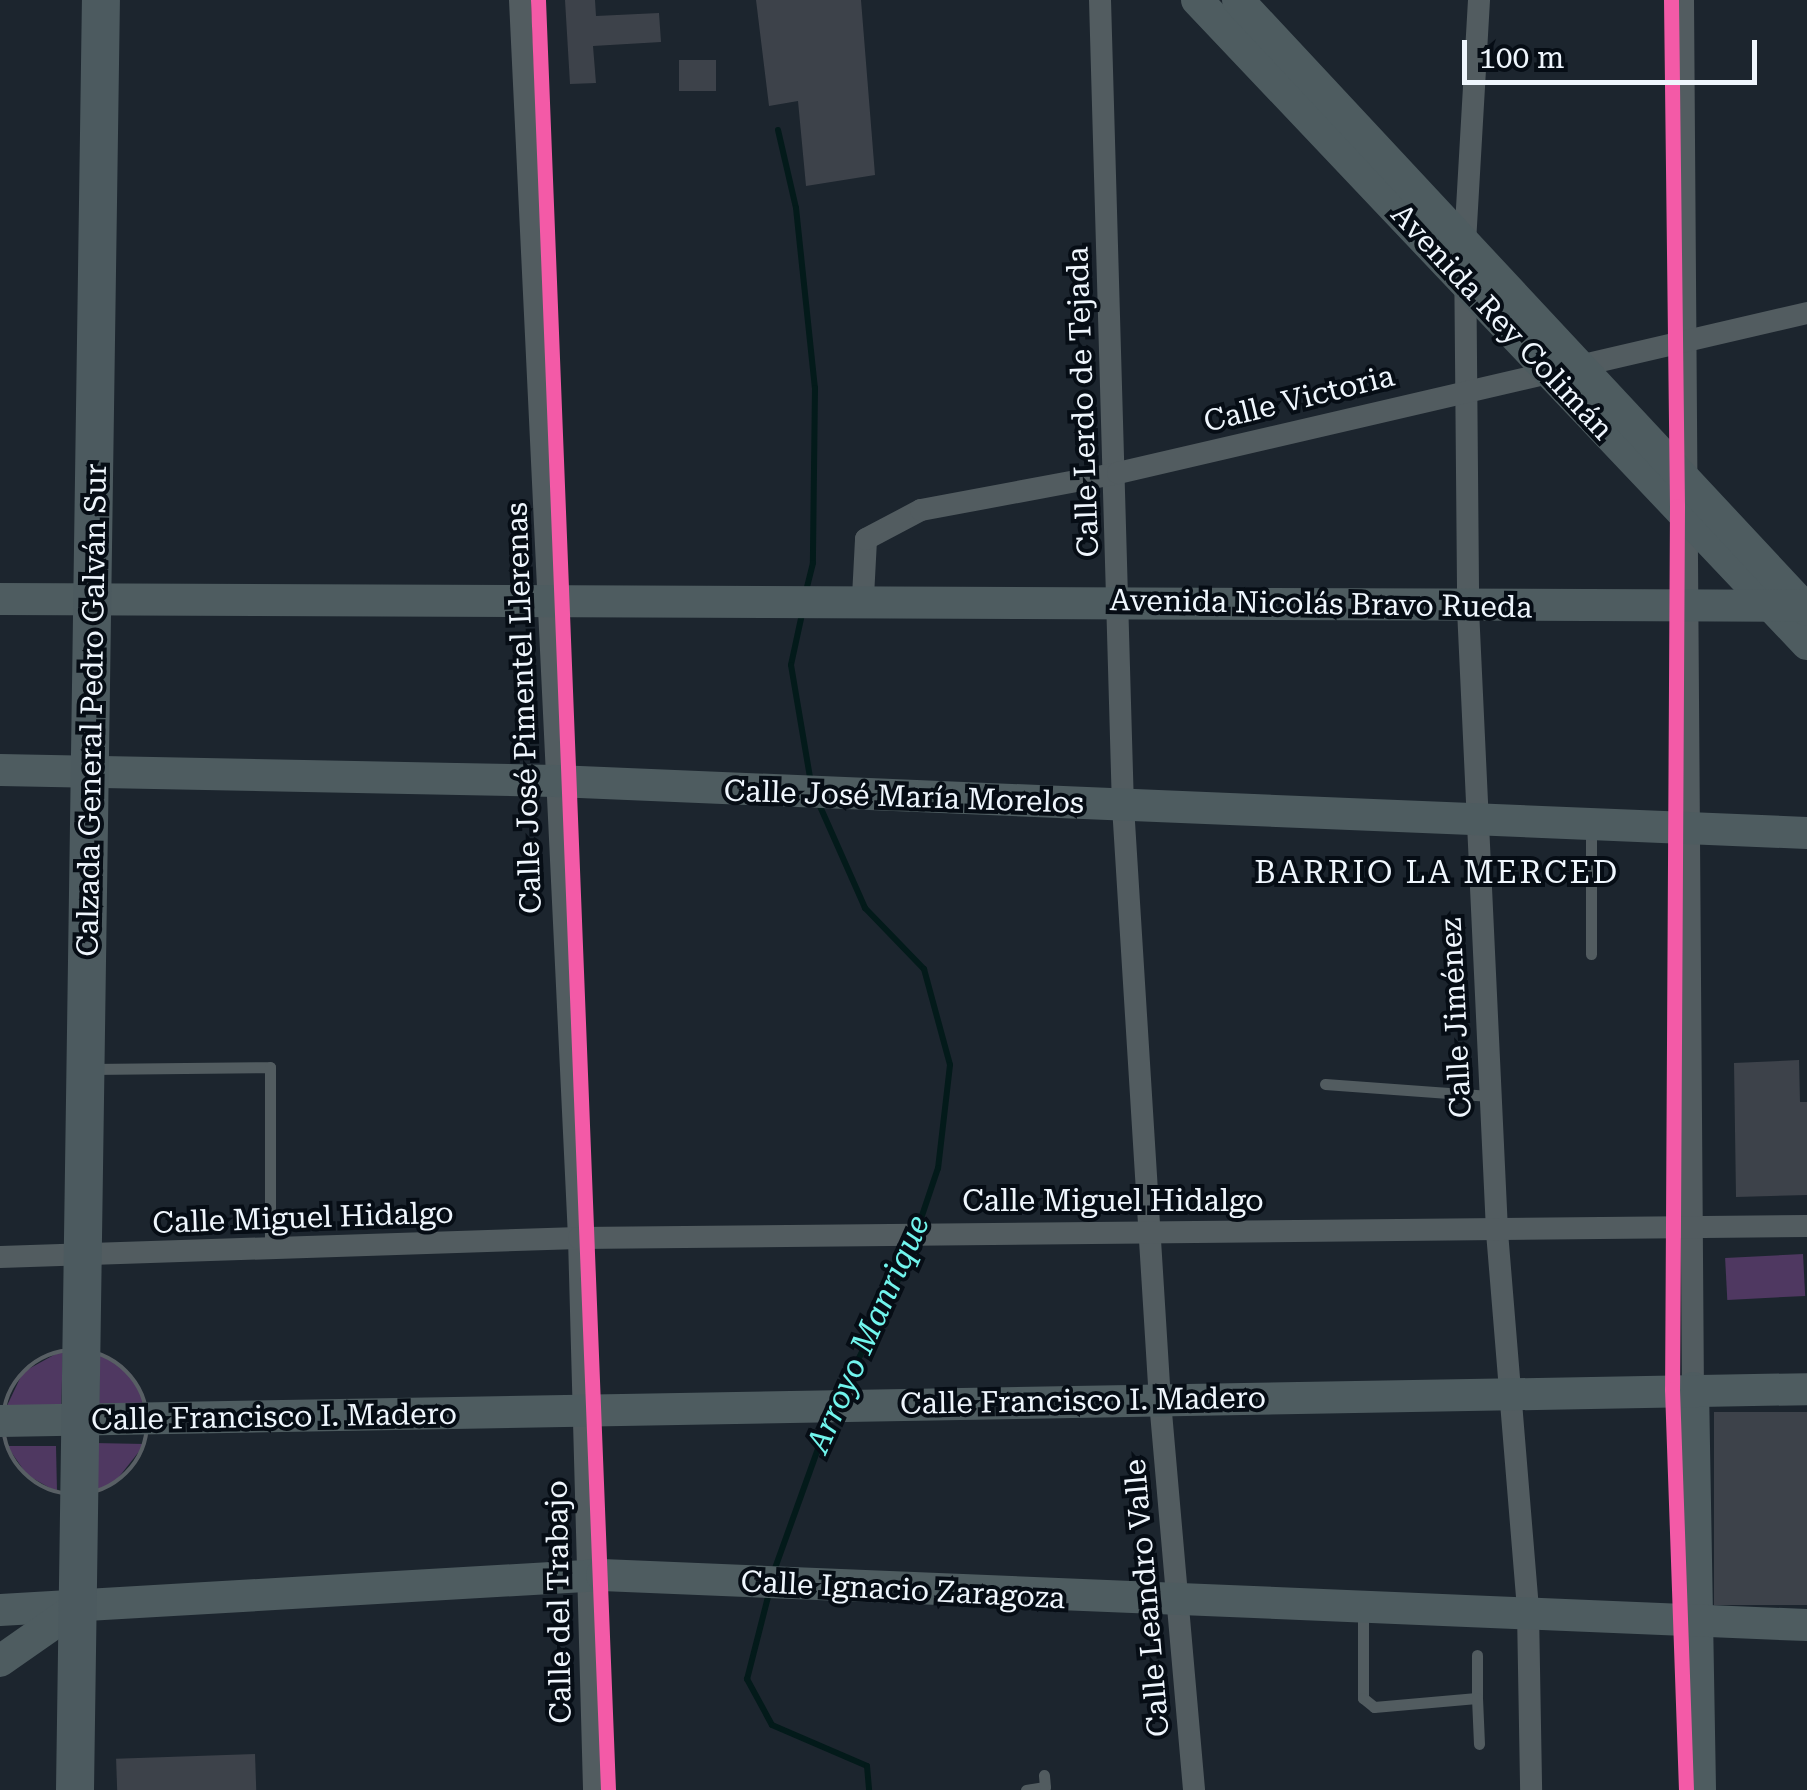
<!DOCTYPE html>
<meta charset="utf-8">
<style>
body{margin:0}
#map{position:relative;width:1807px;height:1790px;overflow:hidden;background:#1c252e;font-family:"Roboto Serif",serif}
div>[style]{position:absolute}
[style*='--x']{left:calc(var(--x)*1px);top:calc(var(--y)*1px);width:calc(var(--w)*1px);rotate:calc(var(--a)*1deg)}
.green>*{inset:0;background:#4f3861;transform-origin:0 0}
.stream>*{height:6px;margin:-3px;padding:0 3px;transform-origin:3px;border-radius:3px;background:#031a1a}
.building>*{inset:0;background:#3d424a;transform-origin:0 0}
.path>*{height:4px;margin-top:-2px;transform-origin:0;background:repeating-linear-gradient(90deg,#585f64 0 2.5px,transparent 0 10.5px)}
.path>.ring{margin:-2px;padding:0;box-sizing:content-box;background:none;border:4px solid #585f64;border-radius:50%}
.lane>*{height:11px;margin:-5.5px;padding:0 5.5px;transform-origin:5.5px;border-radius:5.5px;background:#525c60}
.street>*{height:22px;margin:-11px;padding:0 11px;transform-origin:11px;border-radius:11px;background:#525c60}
.secondary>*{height:32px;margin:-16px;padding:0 16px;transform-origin:16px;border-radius:16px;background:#4e5c60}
.primary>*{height:38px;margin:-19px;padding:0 19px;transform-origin:19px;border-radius:19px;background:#4c5a5f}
.cycleway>*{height:15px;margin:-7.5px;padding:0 7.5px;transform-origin:7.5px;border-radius:7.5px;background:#f35aa7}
span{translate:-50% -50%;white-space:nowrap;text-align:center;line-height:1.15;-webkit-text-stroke:8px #060d15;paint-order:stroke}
.street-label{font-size:30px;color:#eff6fd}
.neighbourhood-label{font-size:32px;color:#eff6fd;letter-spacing:2.5px}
.water-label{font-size:32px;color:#71f5ed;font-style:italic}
.scale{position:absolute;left:1462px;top:40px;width:295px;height:45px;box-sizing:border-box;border:5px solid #eff6fd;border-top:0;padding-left:12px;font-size:30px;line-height:35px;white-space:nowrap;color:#eff6fd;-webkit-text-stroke:8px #060d15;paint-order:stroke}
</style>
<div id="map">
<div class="green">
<i style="left:1803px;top:1254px;width:42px;height:78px;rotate:87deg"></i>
<i style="clip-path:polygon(63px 1350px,61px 1410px,4px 1412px,23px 1372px)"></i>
<i style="clip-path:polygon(100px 1353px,131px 1374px,147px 1409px,99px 1409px)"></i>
<i style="clip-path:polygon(94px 1443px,145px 1444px,115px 1482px,92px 1492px)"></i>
<i style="clip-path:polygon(7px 1446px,56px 1446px,57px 1492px,27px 1475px)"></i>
</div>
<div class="stream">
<i style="--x:778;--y:130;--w:80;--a:77"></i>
<i style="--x:796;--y:208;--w:181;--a:84"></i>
<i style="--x:815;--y:388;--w:175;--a:90.7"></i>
<i style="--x:813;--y:563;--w:30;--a:104"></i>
<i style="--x:802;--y:614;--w:52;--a:102.2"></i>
<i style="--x:791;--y:665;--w:120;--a:80.4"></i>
<i style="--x:819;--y:804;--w:114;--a:66.1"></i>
<i style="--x:865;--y:908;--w:85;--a:46"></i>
<i style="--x:924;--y:969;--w:99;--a:74.8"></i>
<i style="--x:950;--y:1065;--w:104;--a:96.6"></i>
<i style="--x:938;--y:1168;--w:103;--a:108.6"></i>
<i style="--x:905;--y:1266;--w:143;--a:116.6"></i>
<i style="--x:774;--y:1571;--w:163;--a:-70.2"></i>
<i style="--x:769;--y:1593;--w:89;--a:104.3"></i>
<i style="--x:747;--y:1679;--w:52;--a:61.5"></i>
<i style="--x:772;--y:1725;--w:103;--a:23.3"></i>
<i style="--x:867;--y:1766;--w:24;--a:85"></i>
</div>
<div class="building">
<i style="clip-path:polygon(565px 0,595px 0,596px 16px,659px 13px,661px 42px,593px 46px,596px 83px,570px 84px)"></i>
<i style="clip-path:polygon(756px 0,861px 0,875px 175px,806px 186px,798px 101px,769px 106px)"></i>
<i style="left:716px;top:60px;width:31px;height:37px;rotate:90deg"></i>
<i style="clip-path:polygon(1799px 1060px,1800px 1102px,1807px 1102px,1807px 1195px,1736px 1197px,1734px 1063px)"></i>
<i style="left:1807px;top:1412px;width:193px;height:93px;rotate:90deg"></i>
<i style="left:255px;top:1754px;width:36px;height:139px;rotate:88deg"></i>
</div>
<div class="path">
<i class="ring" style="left:3px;top:1350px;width:140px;height:140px"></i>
</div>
<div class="lane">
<i style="--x:1591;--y:954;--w:126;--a:-90"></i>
<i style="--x:91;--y:1069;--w:179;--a:-0.6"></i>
<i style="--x:270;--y:1067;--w:182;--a:90"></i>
<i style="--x:1325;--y:1084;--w:165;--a:4.2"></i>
<i style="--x:1363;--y:1612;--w:86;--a:90"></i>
<i style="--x:1363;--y:1698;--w:14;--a:39"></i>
<i style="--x:1374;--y:1707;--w:103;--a:-5"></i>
<i style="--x:1477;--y:1698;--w:43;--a:-90"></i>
<i style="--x:1477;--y:1698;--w:46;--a:87.5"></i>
<i style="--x:1026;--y:1790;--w:19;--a:-9"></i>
<i style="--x:1045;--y:1787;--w:12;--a:-95"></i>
</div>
<div class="street">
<i style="--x:520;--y:0;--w:1239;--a:87.27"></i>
<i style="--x:579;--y:1238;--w:552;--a:88.44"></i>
<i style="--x:1100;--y:0;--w:806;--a:88.37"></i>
<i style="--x:1123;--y:806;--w:596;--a:86.44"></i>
<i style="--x:1160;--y:1401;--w:390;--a:85"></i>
<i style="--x:1479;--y:0;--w:243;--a:93.3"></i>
<i style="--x:1465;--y:243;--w:366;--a:89.5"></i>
<i style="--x:1468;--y:609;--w:624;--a:87.33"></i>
<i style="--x:1497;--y:1232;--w:380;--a:85.3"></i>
<i style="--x:1528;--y:1611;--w:179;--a:89"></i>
<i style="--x:1683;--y:0;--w:1388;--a:89.59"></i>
<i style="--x:863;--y:597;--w:58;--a:-87"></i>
<i style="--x:866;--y:539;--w:62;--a:-27.8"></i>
<i style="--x:921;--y:510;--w:200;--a:-10.6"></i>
<i style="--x:1118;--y:473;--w:707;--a:-13.07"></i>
<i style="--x:0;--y:1257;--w:579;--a:-1.88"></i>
<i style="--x:579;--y:1238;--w:1228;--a:-0.56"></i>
</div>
<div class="secondary">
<i style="--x:1197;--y:0;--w:887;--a:46.55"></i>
<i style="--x:1238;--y:0;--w:834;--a:46.99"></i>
<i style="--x:0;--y:599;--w:1807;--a:0.22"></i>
<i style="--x:0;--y:770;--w:556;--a:1.13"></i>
<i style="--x:556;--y:781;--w:1252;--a:2.38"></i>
<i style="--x:1693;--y:1388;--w:402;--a:89"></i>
<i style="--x:0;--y:1421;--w:1807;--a:-1.01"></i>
<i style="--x:0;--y:1610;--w:603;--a:-3.33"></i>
<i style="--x:602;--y:1575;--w:1206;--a:2.38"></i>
<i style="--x:0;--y:1661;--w:94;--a:-35"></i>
</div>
<div class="primary">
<i style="--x:75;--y:1790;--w:1790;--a:-89.17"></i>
</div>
<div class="cycleway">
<i style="--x:538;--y:0;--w:1791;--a:87.76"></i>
<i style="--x:1671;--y:0;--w:506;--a:89.32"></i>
<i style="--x:1677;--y:506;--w:883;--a:90.32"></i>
<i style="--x:1672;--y:1389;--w:401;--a:88"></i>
</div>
<div class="street-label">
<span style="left:1502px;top:322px;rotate:47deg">Avenida Rey Colimán</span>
<span style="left:1299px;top:399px;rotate:-14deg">Calle Victoria</span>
<span style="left:1083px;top:402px;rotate:-92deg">Calle Lerdo de Tejada</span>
<span style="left:1321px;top:604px;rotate:1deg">Avenida Nicolás Bravo Rueda</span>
<span style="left:524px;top:708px;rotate:-92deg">Calle José Pimentel Llerenas</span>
<span style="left:92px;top:710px;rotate:-89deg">Calzada General Pedro Galván Sur</span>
<span style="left:904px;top:797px;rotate:2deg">Calle José María Morelos</span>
<span style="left:1456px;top:1018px;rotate:-93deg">Calle Jiménez</span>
<span style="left:1113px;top:1201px">Calle Miguel Hidalgo</span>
<span style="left:303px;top:1218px;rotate:-2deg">Calle Miguel Hidalgo</span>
<span style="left:1083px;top:1401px;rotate:-1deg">Calle Francisco I. Madero</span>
<span style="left:274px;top:1417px;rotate:-1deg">Calle Francisco I. Madero</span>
<span style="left:903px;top:1590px;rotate:3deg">Calle Ignacio Zaragoza</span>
<span style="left:1147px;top:1598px;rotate:-95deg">Calle Leandro Valle</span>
<span style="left:559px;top:1602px;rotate:-91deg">Calle del Trabajo</span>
</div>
<div class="neighbourhood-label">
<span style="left:1437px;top:872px">BARRIO LA MERCED</span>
</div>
<div class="water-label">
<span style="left:868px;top:1334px;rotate:-66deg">Arroyo Manrique</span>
</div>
<div class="scale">100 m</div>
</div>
